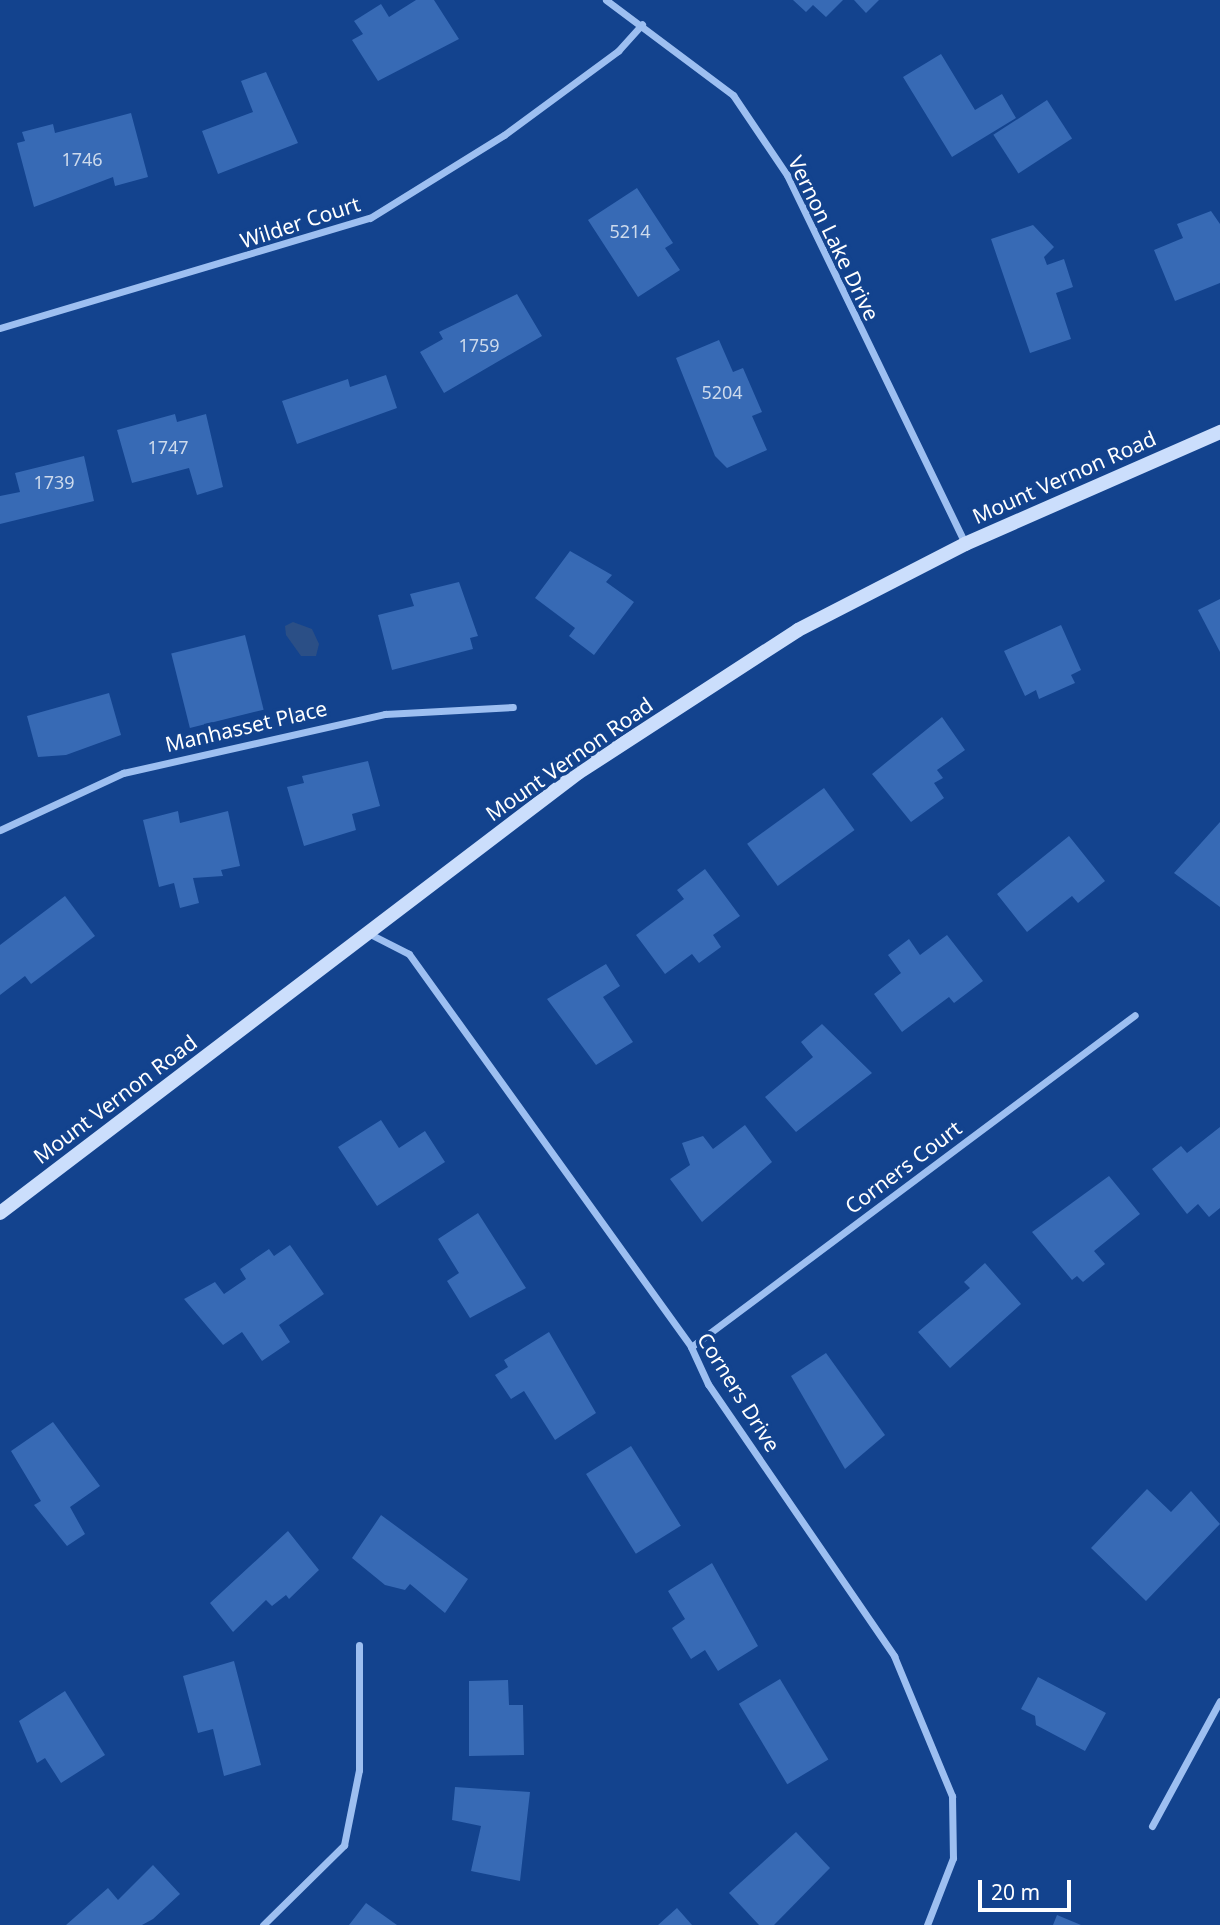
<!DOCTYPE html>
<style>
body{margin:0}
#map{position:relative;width:1220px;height:1925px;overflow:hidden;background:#13438e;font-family:"Noto Sans",sans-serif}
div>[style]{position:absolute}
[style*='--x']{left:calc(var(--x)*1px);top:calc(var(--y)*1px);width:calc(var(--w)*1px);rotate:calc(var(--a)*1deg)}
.water>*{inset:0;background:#2b4f86}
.building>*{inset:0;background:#376ab5;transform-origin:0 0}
.minor>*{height:7px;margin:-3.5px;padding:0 3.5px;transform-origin:3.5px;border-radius:3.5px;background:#9dbff1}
.secondary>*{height:14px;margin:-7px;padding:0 7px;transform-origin:7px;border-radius:7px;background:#cbdefc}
span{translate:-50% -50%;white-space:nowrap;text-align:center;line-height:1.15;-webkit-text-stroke:7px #13438e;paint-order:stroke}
.number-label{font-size:18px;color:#cddaec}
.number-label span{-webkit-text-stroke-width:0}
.street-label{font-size:21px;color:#fff}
.scale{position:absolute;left:978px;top:1880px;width:93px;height:32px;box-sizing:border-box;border:4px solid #fff;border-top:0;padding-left:9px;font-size:21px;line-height:24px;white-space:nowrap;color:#fff;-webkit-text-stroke:5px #13438e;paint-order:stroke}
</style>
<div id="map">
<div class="water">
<i style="clip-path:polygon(293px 622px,312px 629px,319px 644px,316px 656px,301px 656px,286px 635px,285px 626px)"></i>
</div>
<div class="building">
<i style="clip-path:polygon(416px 0,434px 0,459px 39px,378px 81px,352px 40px,363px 34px,354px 21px,381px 4px,389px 17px)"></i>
<i style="clip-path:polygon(793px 0,843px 0,826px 17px,813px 5px,806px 12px)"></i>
<i style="clip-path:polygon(854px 0,879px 0,866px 13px)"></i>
<i style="clip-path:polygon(941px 54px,975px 110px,1002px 94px,1016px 118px,952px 157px,903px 77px)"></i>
<i style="clip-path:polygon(266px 72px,298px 143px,218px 174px,202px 131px,253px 112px,241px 81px)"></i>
<i style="left:1047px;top:100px;width:46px;height:64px;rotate:57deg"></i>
<i style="clip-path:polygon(131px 113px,148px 177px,115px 186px,113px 177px,34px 207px,17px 143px,25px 141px,22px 132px,53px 124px,55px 133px)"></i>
<i style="clip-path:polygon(637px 188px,673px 243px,665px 248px,680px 270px,638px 297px,588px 220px)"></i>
<i style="clip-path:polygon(1211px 211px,1220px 224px,1220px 283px,1175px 301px,1154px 250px,1183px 238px,1177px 224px)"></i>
<i style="clip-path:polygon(1033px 225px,1054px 247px,1044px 257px,1047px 265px,1064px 259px,1073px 287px,1056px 293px,1071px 339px,1030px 353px,991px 239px)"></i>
<i style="clip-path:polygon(517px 294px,542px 336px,444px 393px,420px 352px,443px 339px,439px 332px)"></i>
<i style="clip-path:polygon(719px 340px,733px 372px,743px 368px,762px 412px,752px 416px,767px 450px,727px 468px,715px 456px,676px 358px)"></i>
<i style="clip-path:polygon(386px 375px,397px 408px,297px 444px,282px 401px,348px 379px,350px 387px)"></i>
<i style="clip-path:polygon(175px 414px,177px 422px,206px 414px,223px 487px,197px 495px,189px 468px,132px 483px,117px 430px)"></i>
<i style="clip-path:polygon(84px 456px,94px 501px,0 524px,0 496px,20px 492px,15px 473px)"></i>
<i style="clip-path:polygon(570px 551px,612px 575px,606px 582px,634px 602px,594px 655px,569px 636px,575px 628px,535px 598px)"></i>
<i style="clip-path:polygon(459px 582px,478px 636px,470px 638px,473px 649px,392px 670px,378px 615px,414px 606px,410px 594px)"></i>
<i style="clip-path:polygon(1220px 599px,1220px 652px,1198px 610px)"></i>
<i style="clip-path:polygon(1061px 625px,1081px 670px,1071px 675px,1075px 683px,1039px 699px,1036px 690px,1025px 696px,1004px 651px)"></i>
<i style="left:245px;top:635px;width:77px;height:76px;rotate:76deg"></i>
<i style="clip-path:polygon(109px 693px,121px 735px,66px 755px,38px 757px,27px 716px)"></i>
<i style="clip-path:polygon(942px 717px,965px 750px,937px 770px,943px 778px,934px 783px,944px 798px,911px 822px,872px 774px)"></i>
<i style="clip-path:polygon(368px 761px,380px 806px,352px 814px,356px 830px,304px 846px,287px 787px,304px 783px,302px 776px)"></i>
<i style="left:824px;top:788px;width:52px;height:95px;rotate:54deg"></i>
<i style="clip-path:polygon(178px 811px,180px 823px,228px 811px,240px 866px,221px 870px,223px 876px,193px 878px,199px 903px,180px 908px,174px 883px,159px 887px,143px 820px)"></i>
<i style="clip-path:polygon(1220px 822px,1220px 907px,1174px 873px)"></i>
<i style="clip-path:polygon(1069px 836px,1105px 881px,1078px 903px,1072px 896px,1027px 932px,997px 894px)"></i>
<i style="clip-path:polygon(705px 869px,740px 916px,713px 935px,721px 947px,699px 963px,692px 954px,665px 974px,636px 935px,684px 899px,677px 890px)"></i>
<i style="clip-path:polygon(65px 896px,95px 936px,31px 984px,25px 976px,0 995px,0 945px)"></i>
<i style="clip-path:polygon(947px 935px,983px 981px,954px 1003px,949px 997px,902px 1032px,874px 994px,901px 973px,888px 955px,909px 939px,920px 955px)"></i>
<i style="clip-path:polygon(606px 964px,620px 986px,603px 997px,633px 1042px,596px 1065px,547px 999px)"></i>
<i style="clip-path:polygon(822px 1024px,872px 1073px,796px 1132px,765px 1097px,813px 1057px,801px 1042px)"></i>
<i style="clip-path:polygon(381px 1120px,399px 1148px,425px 1131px,445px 1162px,377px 1206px,338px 1147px)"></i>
<i style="clip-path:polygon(745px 1125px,772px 1162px,702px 1222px,670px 1179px,690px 1165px,682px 1143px,703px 1136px,713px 1149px)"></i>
<i style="clip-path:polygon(1220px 1127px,1220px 1208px,1209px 1217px,1198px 1204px,1187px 1214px,1152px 1169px,1181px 1146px,1187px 1153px)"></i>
<i style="clip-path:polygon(1109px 1176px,1140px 1214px,1094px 1251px,1105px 1264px,1083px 1282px,1077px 1276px,1072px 1280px,1032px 1232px)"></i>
<i style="clip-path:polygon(478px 1213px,526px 1288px,470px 1318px,447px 1281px,459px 1273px,438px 1239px)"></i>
<i style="clip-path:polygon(290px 1245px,324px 1294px,279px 1325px,290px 1342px,262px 1361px,242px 1332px,223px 1345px,184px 1299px,215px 1282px,224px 1294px,246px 1279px,240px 1269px,269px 1249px,274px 1256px)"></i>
<i style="clip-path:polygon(985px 1263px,1021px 1304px,950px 1368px,918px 1332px,970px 1288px,964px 1282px)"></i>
<i style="clip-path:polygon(549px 1332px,596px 1413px,555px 1440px,524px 1391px,511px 1399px,495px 1375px,508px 1367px,504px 1360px)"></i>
<i style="clip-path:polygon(826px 1353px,885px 1435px,845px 1469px,791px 1376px)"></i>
<i style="clip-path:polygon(53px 1422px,100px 1486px,70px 1507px,85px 1534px,67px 1546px,34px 1505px,41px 1501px,11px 1451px)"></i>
<i style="left:631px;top:1446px;width:94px;height:53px;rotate:58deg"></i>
<i style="clip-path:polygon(1147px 1489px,1171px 1512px,1191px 1491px,1220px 1524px,1146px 1601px,1091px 1548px)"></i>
<i style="clip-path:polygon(381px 1515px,468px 1579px,445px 1613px,410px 1584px,405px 1590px,385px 1585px,352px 1558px)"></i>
<i style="clip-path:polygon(288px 1531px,319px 1570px,289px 1599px,286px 1595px,272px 1606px,266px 1600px,233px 1632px,210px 1603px)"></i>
<i style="clip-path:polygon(712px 1563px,758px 1646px,718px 1671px,705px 1650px,691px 1659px,672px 1628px,685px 1619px,668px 1591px)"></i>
<i style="clip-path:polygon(234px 1661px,261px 1765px,224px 1776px,213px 1729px,198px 1733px,183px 1676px)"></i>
<i style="clip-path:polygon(1038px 1677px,1106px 1713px,1085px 1751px,1036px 1725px,1035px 1716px,1021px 1709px)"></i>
<i style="left:780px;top:1679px;width:94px;height:48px;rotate:59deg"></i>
<i style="clip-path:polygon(508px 1680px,509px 1705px,523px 1705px,524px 1755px,469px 1756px,469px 1681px)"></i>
<i style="clip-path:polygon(65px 1691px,105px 1755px,61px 1783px,45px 1758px,37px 1763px,19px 1721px)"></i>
<i style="clip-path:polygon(455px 1787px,530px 1792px,520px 1881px,471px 1871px,481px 1826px,452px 1820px)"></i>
<i style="clip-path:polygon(796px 1832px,830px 1868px,774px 1925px,759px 1925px,729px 1893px)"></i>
<i style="clip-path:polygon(153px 1865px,180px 1894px,153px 1919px,142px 1925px,66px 1925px,108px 1888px,118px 1900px)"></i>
<i style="clip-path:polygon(366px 1903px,397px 1925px,349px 1925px)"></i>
<i style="clip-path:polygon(677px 1908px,692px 1925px,658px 1925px)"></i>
<i style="clip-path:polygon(1057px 1915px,1081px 1925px,1053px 1925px)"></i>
</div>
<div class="minor">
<i style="--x:606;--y:0;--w:159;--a:36.8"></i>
<i style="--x:733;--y:95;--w:97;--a:56"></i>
<i style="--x:787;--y:175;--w:410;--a:64.2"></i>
<i style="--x:0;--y:328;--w:386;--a:-16.6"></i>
<i style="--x:370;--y:218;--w:158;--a:-31.8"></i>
<i style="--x:504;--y:135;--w:142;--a:-36.4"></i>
<i style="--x:618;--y:51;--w:36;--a:-48"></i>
<i style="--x:0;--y:830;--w:136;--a:-24.9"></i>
<i style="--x:123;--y:773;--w:269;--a:-12.7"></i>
<i style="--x:385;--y:714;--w:128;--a:-3.1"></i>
<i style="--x:368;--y:933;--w:46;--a:27.1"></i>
<i style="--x:409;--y:954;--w:484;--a:54.3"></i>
<i style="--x:691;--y:1347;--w:41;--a:65.3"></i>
<i style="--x:708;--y:1384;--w:330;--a:55.6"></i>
<i style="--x:894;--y:1656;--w:152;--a:67.5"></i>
<i style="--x:952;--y:1796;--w:62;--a:89.1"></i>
<i style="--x:953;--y:1858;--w:72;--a:111.2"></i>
<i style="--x:691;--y:1347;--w:554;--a:-36.79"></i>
<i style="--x:1152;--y:1826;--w:142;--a:-61.5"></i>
<i style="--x:263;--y:1925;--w:114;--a:-44.6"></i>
<i style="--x:344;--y:1845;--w:76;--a:-78.7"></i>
<i style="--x:359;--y:1770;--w:125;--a:-90"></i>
</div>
<div class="secondary">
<i style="--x:0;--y:1213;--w:726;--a:-37.28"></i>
<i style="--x:578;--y:773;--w:262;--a:-33"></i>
<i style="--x:798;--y:630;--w:188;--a:-27.2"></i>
<i style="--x:965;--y:544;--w:279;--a:-23.7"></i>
</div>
<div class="number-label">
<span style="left:82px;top:159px">1746</span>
<span style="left:630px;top:231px">5214</span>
<span style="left:479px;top:345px">1759</span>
<span style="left:722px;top:392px">5204</span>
<span style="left:168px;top:447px">1747</span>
<span style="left:54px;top:482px">1739</span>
</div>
<div class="street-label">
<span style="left:300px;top:222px;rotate:-18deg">Wilder Court</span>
<span style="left:834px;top:238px;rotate:64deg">Vernon Lake Drive</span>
<span style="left:1064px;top:477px;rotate:-24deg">Mount Vernon Road</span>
<span style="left:246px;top:726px;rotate:-13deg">Manhasset Place</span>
<span style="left:569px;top:759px;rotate:-35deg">Mount Vernon Road</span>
<span style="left:115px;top:1099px;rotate:-37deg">Mount Vernon Road</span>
<span style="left:903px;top:1167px;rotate:-37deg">Corners Court</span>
<span style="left:739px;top:1392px;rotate:58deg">Corners Drive</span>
</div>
<div class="scale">20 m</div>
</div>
